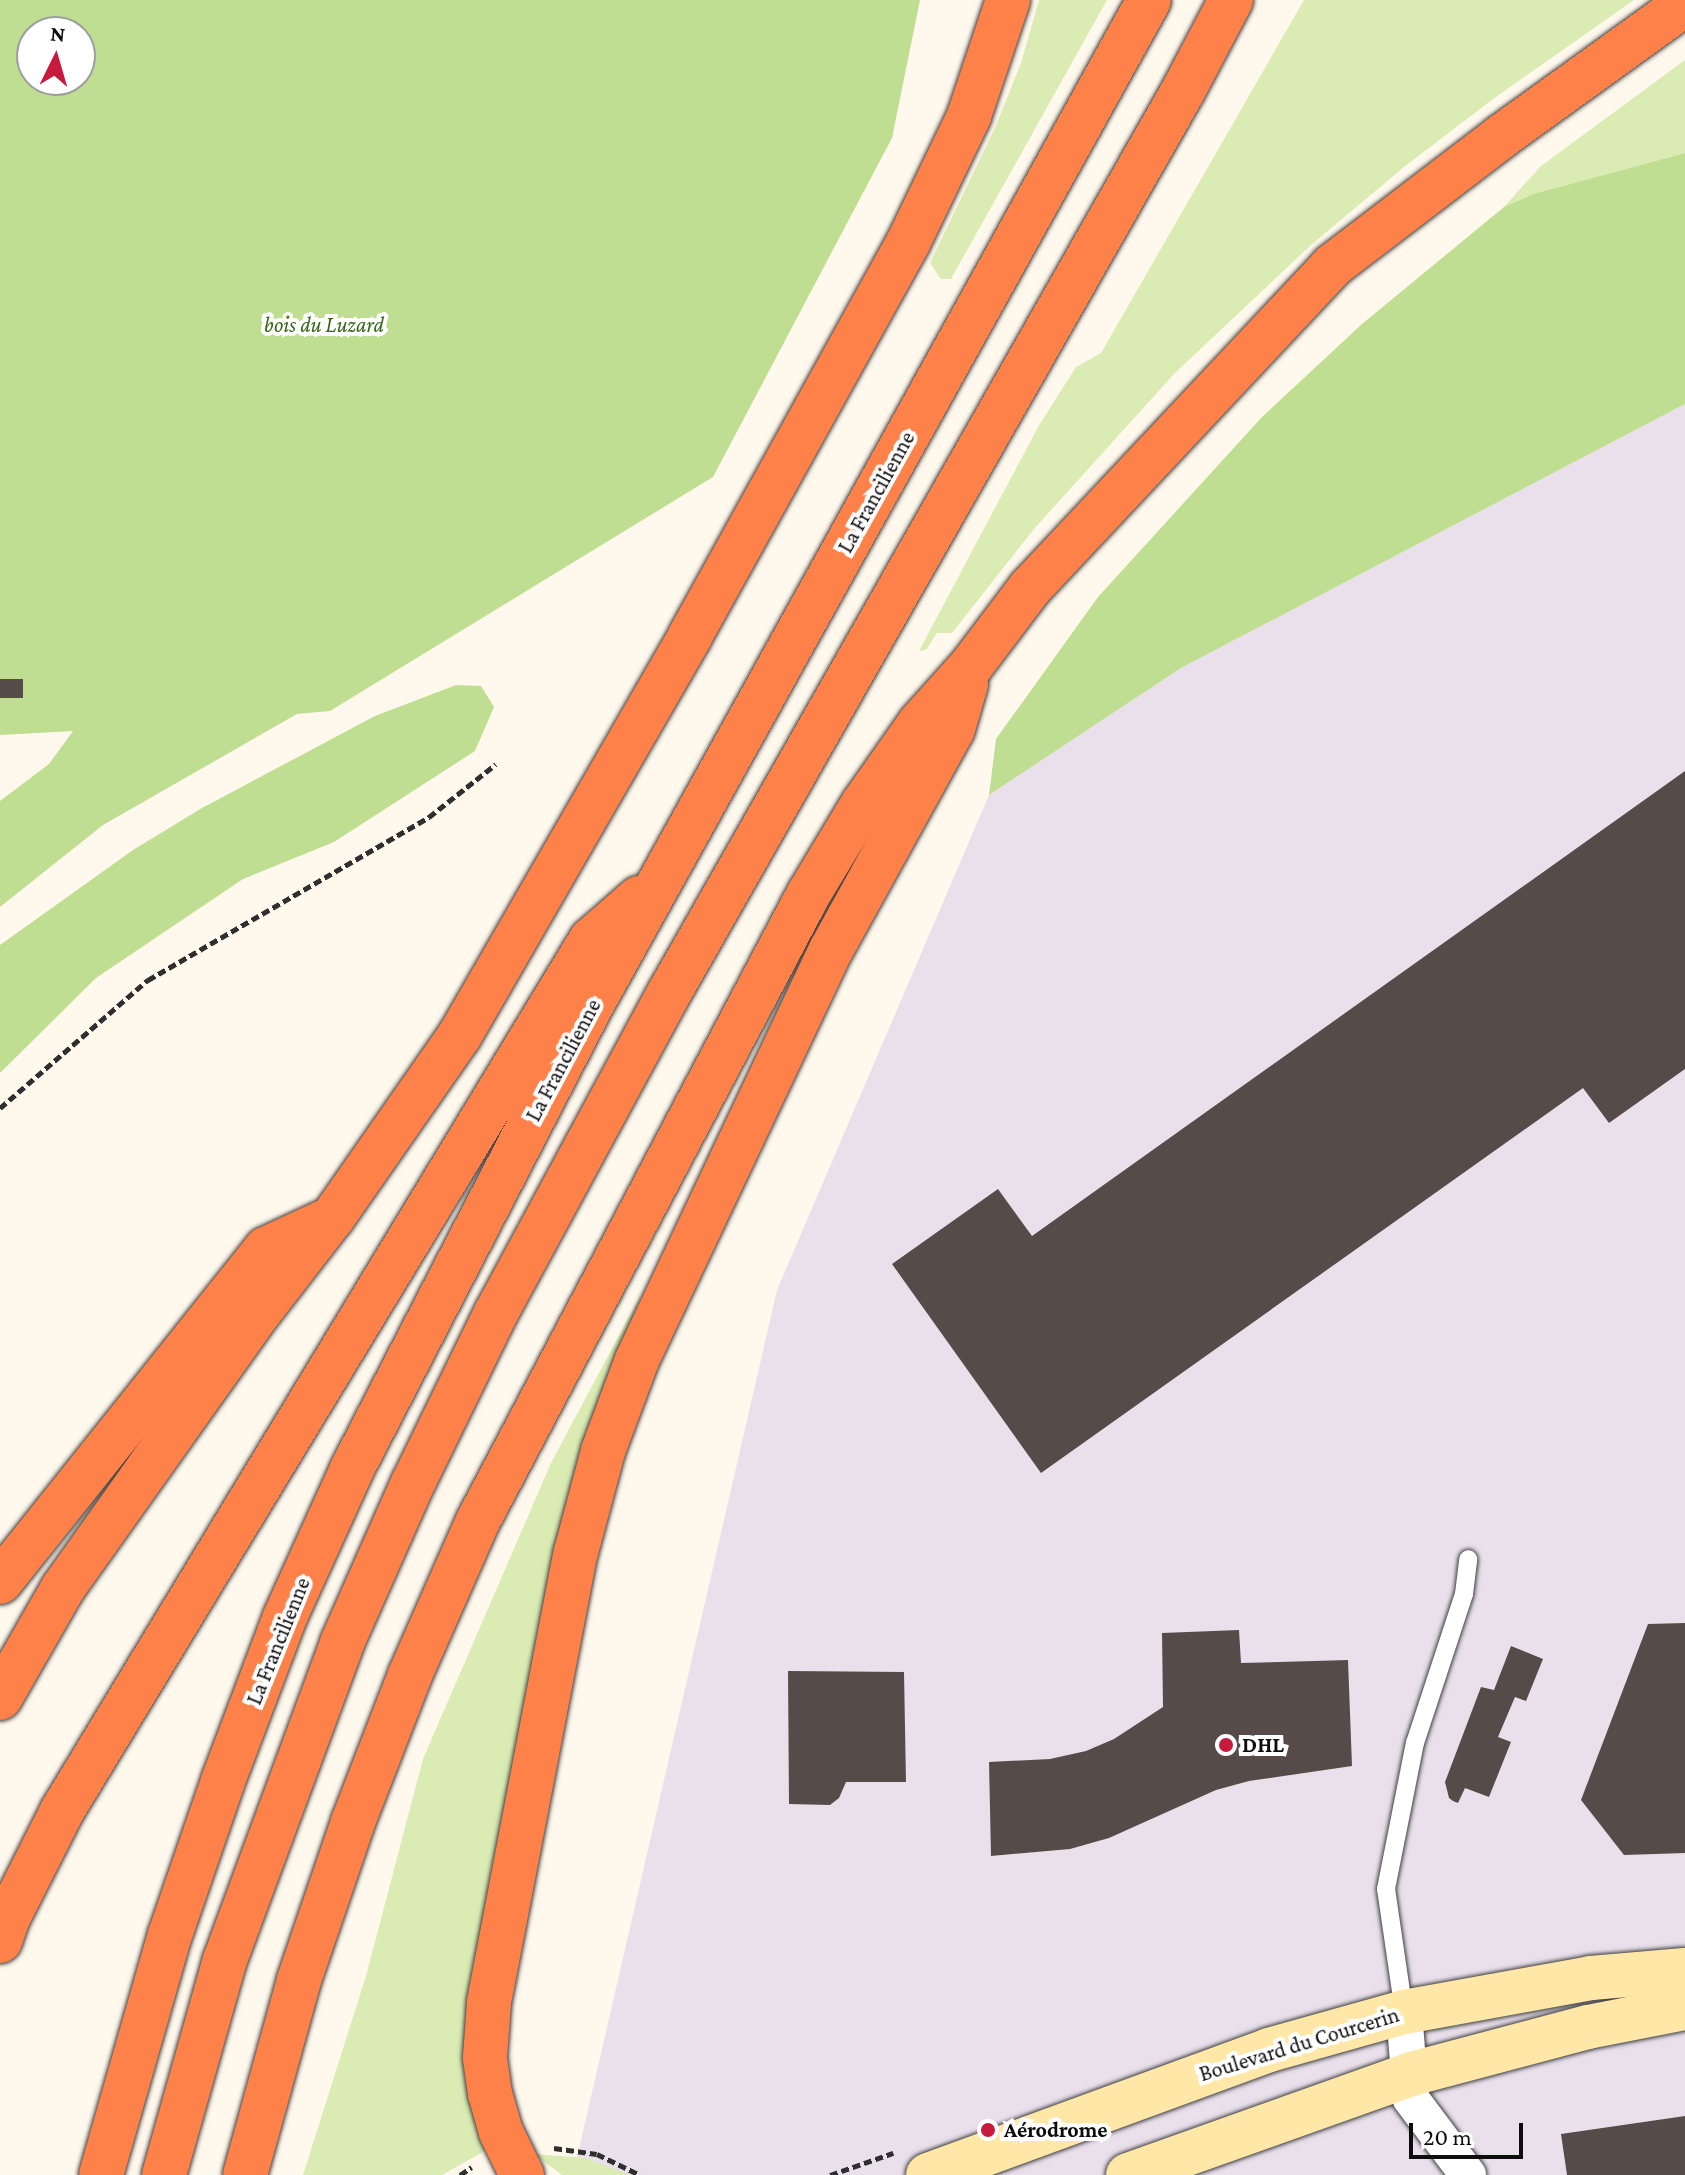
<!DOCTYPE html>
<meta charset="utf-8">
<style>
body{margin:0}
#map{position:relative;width:1685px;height:2175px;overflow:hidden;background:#fff8ec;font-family:"Crimson Pro",serif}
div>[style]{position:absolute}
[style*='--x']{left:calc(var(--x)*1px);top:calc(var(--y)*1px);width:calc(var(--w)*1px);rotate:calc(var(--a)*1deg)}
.industrial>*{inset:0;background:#e9e0ec}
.green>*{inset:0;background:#daecb3}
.forest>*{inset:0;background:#c0de91}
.building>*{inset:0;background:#564b48;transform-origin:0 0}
.path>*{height:5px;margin-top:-2.5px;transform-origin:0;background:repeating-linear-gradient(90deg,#2f2f2f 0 8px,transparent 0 12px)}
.roads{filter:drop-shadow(0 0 2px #404040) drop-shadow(0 0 2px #404040)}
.lane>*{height:18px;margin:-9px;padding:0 9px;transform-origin:9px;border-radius:9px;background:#fff}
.street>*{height:36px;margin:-18px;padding:0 18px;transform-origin:18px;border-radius:18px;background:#fff}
.secondary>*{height:44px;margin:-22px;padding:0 22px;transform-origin:22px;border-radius:22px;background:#ffe8a7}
.highway>*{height:44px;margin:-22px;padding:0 22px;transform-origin:22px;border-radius:22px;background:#ff814a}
.dots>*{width:22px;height:22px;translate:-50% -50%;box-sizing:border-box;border:4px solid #fff;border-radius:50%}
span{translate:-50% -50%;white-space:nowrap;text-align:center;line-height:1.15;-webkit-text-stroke:8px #fff;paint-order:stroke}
.park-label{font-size:22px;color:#356918;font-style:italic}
.street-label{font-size:22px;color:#0d0d0d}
.poi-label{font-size:22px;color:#0d0d0d;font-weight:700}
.left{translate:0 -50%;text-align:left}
.north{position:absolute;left:16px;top:16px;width:80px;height:80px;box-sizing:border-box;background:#fff;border:2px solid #9e9e9e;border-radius:50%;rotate:5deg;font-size:22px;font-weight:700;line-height:32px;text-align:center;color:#0d0d0d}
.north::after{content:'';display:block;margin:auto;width:28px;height:36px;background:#c71a3d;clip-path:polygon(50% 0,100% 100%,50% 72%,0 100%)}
.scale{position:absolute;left:1409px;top:2123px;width:114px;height:36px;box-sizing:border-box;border:4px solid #0d0d0d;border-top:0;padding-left:10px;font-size:24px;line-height:28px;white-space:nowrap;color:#0d0d0d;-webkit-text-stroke:6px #fff;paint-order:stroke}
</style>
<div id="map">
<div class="industrial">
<i style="clip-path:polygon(1685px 404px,1685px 2175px,573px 2175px,777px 1290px,989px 795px,1181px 668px)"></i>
</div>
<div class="green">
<i style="clip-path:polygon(1039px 0,1107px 0,951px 279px,941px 279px,930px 263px,995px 128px,1021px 63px)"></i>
<i style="clip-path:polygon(1304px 0,1634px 0,1493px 99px,1404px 167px,1311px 245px,1174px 374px,1034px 529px,952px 633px,937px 633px,926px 650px,919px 651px,1038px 427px,1076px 367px,1101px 353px)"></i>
<i style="clip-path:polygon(1685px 60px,1685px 153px,1533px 194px,1504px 207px,1541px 166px)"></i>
<i style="clip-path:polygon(640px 1296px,590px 1449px,490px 2148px,442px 2175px,303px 2175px,366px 1976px,423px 1759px,551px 1463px)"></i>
<i style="clip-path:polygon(534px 2154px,586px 2158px,630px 2175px,562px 2175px)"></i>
</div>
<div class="forest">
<i style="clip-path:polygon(evenodd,0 0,920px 0,892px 138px,713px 477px,330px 711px,297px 714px,103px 825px,0 907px,0 801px,49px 764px,73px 731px,0 735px,0 0,32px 32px,80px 32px,80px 80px,32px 80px,32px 32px)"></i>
<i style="clip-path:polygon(1685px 153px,1685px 404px,1181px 668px,989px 795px,996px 739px,1098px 597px,1262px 417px,1362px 324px,1504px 207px,1533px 194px)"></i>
<i style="clip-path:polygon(456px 685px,481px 686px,494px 707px,475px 751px,334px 842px,243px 879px,96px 978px,0 1073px,0 945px,133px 850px,202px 808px,375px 716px)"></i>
</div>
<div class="building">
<i style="left:0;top:679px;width:23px;height:19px"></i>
<i style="clip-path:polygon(1685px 771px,1685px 1069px,1609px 1123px,1583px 1088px,1041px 1473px,892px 1264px,998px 1189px,1032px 1236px)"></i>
<i style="clip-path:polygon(1685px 1623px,1685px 1853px,1624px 1855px,1581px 1800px,1648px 1624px)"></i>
<i style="clip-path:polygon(1239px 1630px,1241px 1663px,1348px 1660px,1352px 1766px,1249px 1781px,1216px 1790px,1109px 1838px,1070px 1849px,991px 1856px,989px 1762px,1050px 1759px,1086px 1751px,1114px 1739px,1163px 1707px,1162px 1633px)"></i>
<i style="clip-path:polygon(1511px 1646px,1543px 1659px,1526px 1701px,1515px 1697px,1498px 1737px,1511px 1742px,1489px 1797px,1465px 1788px,1458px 1803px,1453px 1801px,1449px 1798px,1445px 1782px,1481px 1687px,1494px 1690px)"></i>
<i style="clip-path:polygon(788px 1671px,904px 1672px,906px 1782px,846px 1782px,839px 1798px,830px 1805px,789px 1804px)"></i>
<i style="clip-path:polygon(1685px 2116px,1685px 2175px,1567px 2175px,1561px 2134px)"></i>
</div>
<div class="path">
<i style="--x:0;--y:1108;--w:196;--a:-40.9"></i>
<i style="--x:148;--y:980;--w:325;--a:-30.1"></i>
<i style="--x:429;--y:817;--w:85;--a:-38.3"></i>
<i style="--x:554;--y:2148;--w:43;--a:7.9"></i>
<i style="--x:597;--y:2154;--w:48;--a:26"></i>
<i style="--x:460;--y:2175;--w:14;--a:-34"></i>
<i style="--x:830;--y:2175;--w:67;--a:-19.2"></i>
</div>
<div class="roads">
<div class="lane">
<i style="--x:1404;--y:2012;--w:124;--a:-98.3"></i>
<i style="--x:1386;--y:1889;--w:149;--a:-78.8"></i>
<i style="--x:1415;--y:1743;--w:157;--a:-71.8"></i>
<i style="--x:1464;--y:1594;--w:35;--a:-83"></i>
</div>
<div class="street">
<i style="--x:1404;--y:2012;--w:87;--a:85.4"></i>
<i style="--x:1411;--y:2099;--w:95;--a:53.1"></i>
</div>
<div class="secondary">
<i style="--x:928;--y:2175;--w:363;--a:-20.1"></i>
<i style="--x:1269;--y:2050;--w:140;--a:-15.7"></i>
<i style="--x:1404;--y:2012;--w:190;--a:-10.3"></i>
<i style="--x:1591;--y:1978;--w:94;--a:-4.9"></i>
<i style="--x:1128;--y:2175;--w:300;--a:-19.6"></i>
<i style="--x:1411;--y:2074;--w:183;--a:-14.9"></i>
<i style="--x:1588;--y:2027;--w:99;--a:-11.1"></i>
</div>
<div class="highway">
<i style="--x:0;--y:1582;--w:426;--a:-51.4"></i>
<i style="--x:266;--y:1249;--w:64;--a:-25"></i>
<i style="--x:0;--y:1698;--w:127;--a:-60.2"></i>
<i style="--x:63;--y:1588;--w:325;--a:-54.6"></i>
<i style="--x:251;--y:1323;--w:134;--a:-52.3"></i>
<i style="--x:333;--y:1217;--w:222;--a:-55.1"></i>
<i style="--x:460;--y:1035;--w:461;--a:-60"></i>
<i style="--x:690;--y:636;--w:449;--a:-61"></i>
<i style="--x:908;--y:243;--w:141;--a:-64.3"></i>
<i style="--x:969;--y:116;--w:122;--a:-71.4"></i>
<i style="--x:0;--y:1941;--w:24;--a:-71"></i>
<i style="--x:8;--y:1918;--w:120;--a:-63.2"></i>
<i style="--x:62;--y:1811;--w:1019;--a:-58.73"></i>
<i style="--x:591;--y:940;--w:64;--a:-41.2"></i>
<i style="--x:101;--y:2175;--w:250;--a:-74"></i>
<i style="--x:170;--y:1935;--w:163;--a:-71"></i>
<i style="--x:223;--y:1781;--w:175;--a:-69.3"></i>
<i style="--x:285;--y:1617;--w:162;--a:-65.6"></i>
<i style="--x:352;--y:1469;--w:521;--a:-62.7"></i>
<i style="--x:591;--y:1006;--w:1150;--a:-60.98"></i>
<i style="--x:164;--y:2175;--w:223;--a:-74.2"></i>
<i style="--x:225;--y:1960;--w:338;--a:-69.7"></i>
<i style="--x:342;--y:1643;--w:175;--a:-66.1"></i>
<i style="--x:413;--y:1483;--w:189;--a:-64"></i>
<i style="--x:496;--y:1313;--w:362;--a:-61.6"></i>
<i style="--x:668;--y:995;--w:1040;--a:-60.33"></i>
<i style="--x:1183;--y:91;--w:103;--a:-62.2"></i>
<i style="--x:245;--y:2175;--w:202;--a:-74.5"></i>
<i style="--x:299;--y:1980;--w:167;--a:-71.1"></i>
<i style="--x:353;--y:1822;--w:158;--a:-68.8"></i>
<i style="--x:410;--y:1675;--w:168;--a:-66.2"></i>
<i style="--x:478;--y:1521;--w:708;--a:-62.2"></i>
<i style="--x:808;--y:895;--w:106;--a:-58.9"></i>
<i style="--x:863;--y:804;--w:99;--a:-54.9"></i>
<i style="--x:920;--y:723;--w:76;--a:-48.2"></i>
<i style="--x:971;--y:666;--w:98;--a:-52.9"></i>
<i style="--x:1030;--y:588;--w:441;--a:-46.8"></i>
<i style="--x:1332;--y:266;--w:214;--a:-37.4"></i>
<i style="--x:1502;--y:136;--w:226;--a:-35.8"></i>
<i style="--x:522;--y:2175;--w:48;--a:-116"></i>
<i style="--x:501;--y:2132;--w:40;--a:-106"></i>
<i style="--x:490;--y:2094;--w:37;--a:-98"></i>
<i style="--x:485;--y:2057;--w:55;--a:-85.8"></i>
<i style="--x:489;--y:2002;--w:458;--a:-79.1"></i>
<i style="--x:576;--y:1552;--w:105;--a:-75"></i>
<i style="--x:603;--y:1451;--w:97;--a:-69.5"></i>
<i style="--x:637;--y:1360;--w:454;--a:-64.7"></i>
<i style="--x:831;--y:950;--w:252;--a:-61.1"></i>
<i style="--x:953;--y:729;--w:47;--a:-73.9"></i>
</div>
</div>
<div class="dots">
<i style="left:1226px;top:1745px;background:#c71a3d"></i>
<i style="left:988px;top:2130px;background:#c71a3d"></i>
</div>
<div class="park-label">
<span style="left:324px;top:325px">bois du Luzard</span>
</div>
<div class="street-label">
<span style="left:876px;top:492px;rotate:-61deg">La Francilienne</span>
<span style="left:563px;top:1060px;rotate:-62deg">La Francilienne</span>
<span style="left:278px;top:1641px;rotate:-68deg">La Francilienne</span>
<span style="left:1299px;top:2044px;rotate:-17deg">Boulevard du Courcerin</span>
</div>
<div class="poi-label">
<span class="left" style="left:1242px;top:1745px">DHL</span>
<span class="left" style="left:1004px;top:2130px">Aérodrome</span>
</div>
<div class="north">N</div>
<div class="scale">20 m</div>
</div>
